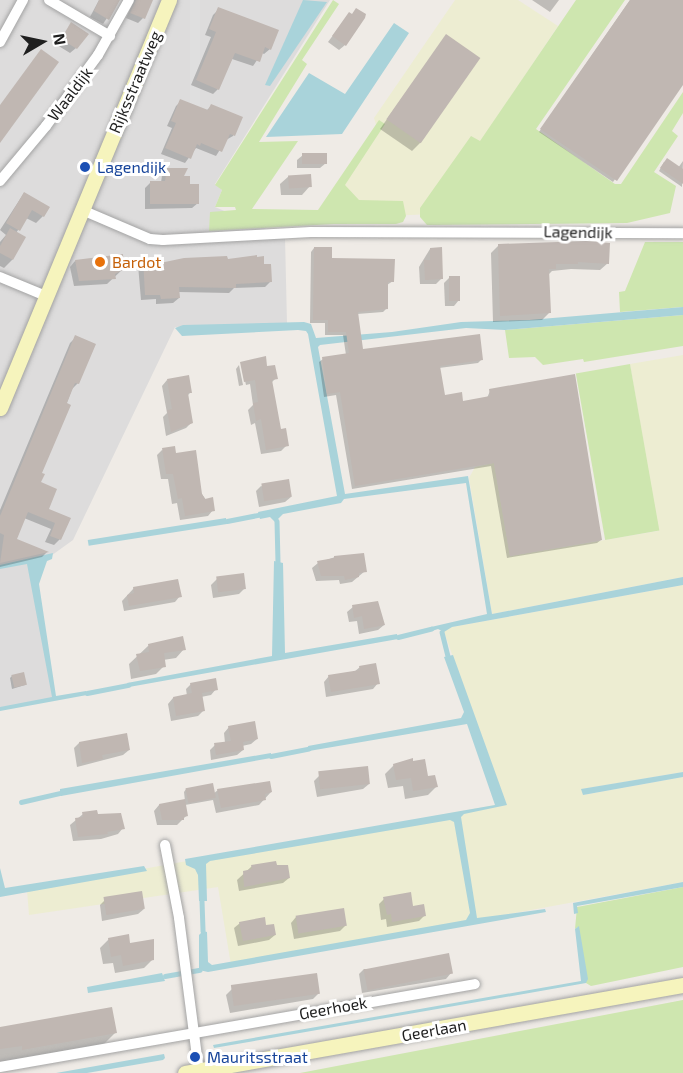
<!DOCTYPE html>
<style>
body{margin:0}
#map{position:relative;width:683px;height:1073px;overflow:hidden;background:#efebe6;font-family:"Exo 2",sans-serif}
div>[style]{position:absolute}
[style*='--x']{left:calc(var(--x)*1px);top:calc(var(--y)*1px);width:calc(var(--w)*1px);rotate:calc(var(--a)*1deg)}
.residential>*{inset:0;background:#dddcdc}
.farmland>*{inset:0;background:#ededd2}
.grass>*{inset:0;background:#cee6af;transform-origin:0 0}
.parking>*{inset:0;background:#dfdfdf;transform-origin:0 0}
.water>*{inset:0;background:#a9d3da;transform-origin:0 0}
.shadow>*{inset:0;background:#0003}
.stream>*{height:4.5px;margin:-2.25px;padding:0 2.25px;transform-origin:2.25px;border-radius:2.25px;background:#a9d3da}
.building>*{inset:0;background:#c0b7b2;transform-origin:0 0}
.roads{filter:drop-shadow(0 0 2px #a3a3a3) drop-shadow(0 0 2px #a3a3a3)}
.street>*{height:10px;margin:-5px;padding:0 5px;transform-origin:5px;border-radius:5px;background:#fff}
.secondary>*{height:15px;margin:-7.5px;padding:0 7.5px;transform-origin:7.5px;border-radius:7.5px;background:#f6f4bd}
.dots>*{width:16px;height:16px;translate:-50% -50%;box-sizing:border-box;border:3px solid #fff;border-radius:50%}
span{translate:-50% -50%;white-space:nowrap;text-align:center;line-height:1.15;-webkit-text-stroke:6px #fff;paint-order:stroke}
.street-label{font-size:16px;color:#1f1f1f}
.transit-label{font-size:16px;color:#164399}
.left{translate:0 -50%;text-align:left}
.food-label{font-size:16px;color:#c56008}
.north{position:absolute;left:12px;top:12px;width:60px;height:60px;-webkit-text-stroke:4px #fff;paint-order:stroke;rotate:81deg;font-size:16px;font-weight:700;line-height:24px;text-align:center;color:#1f1f1f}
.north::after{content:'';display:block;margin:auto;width:21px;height:27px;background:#1f1f1f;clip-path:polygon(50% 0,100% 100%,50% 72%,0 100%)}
</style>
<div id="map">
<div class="residential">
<i style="clip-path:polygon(0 0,330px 0,215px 184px,222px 190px,215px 207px,285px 237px,287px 323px,175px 327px,73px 540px,48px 558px,33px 563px,55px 699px,0 710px)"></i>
</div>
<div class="farmland">
<i style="clip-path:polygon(455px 0,518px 0,558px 26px,432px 214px,323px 219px,377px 128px,374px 118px)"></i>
<i style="clip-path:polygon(683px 355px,683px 577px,492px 614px,469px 478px,475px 467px,494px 463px,510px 556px,658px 531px,630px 364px)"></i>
<i style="clip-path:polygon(683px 585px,683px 772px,582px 789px,583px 795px,683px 777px,683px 882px,231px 965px,218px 887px,29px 915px,27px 890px,506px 803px,444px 632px,446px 628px)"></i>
</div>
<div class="grass">
<i style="clip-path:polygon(333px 0,339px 4px,302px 60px,307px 64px,259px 142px,298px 141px,252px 209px,318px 210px,379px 120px,385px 124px,345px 185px,359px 200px,403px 201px,406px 216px,403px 222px,396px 224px,334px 224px,209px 231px,210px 212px,236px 210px,235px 207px,215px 207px,222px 190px,215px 185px)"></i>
<i style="clip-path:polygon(576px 0,625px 0,536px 129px,615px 184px,621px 184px,683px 92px,683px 113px,672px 131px,678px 136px,654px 172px,676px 186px,670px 213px,627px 223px,427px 225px,420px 217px,420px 208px,471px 136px,480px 141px)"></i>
<i style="clip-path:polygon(645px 242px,683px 242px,683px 307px,620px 312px,619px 292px,625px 291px)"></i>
<i style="clip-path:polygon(683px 315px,683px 346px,584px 362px,583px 359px,543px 365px,535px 357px,509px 358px,505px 330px)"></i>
<i style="left:630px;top:364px;width:169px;height:55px;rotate:80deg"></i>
<i style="clip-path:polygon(683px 887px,683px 967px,591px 986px,586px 983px,578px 927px,575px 929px,577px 907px)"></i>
<i style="clip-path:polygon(683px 1000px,683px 1073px,300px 1073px)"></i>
</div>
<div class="parking">
<i style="left:190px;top:0;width:10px;height:113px"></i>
</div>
<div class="water">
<i style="clip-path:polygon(303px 0,327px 2px,270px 86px,265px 85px)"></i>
<i style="clip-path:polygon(394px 23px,409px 33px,342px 134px,266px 137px,309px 73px,345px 94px)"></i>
<i style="clip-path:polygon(683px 307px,683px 315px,505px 330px,466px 328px,320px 345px,318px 347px,345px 494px,468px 476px,492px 614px,683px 577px,683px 585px,452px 627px,444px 632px,438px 629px,432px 631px,431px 627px,487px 614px,466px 483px,344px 499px,341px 503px,283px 514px,275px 522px,270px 517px,260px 519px,258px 512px,337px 496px,308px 334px,306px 331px,298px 330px,182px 336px,175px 328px,183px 325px,304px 322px,311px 324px,316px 338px,392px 332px,461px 322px,529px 320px)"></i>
<i style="left:226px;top:518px;width:6px;height:140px;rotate:81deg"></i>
<i style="clip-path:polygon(53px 553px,52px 559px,47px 561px,39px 584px,56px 696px,86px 691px,87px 695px,0 711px,0 707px,52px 697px,27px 564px,0 569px,0 565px)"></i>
<i style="clip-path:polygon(274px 561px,283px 563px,285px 653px,397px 634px,398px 639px,129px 687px,127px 683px,272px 656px)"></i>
<i style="clip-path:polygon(453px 655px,507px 805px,464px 814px,461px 817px,477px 918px,545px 909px,546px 912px,208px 972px,199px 970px,199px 935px,203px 931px,207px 932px,208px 962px,212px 965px,466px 920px,470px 913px,454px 822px,450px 820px,210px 861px,206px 864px,207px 901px,199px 901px,198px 875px,195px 869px,186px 865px,185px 859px,495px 805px,467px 724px,309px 751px,308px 746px,461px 718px,464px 712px,444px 657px)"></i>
<i style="clip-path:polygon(271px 753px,271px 758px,61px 796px,60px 793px,60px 789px)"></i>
<i style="clip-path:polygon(683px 772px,683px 777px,583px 795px,581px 789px)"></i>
<i style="clip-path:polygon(144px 866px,147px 871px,0 897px,0 868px,5px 888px)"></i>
<i style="clip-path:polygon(683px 882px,683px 887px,577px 906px,578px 913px,574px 914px,573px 903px)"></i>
<i style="clip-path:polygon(579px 926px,588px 979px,586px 983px,214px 1048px,213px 1045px,581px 981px,575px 929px)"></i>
<i style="clip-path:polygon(162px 973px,165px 981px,88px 993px,87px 987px)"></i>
<i style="clip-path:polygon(164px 1054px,165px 1058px,163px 1060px,87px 1073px,56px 1073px)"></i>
</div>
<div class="shadow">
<i style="clip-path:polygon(99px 0,119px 0,103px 24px,90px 17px)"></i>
<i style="clip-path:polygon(127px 0,150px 0,143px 18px,138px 23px,126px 18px,132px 5px)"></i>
<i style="clip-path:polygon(532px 0,559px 0,550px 12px)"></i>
<i style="clip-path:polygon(630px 0,683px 0,683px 83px,613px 182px,539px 132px)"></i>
<i style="clip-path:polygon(219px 9px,270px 49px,264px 54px,262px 53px,253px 66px,232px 59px,218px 89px,213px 94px,191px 85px,211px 37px,205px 35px,213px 15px)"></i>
<i style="clip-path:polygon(349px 14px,345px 45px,339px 50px,328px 42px)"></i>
<i style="clip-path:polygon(72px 24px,76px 48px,70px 53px,57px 45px)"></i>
<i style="clip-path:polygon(446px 36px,420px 143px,412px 151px,380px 129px)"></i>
<i style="clip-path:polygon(181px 101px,206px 111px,211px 106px,241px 118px,233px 136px,226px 140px,216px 156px,196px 148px,185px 163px,161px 154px,172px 128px,167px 126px,176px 106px)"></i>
<i style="clip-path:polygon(303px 155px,326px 163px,320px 168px,297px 168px,297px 160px)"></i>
<i style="clip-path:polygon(683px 161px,682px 187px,659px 171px,664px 162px,678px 168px)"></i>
<i style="clip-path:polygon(168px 169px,182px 178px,188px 185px,198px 203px,192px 208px,145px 209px,145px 188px,150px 183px,161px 183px,162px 175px)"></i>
<i style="clip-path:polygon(289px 176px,310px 186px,302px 195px,281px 195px,280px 184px)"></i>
<i style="clip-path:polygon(24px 193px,43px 216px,36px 223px,26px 218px,16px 233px,24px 238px,12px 260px,4px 268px,0 266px,0 242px,6px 235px,0 230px)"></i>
<i style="clip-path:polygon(499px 245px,608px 263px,600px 270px,571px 269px,552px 271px,547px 276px,549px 313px,542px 320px,493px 322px,491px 253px)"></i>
<i style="clip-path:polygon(314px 248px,330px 260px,393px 281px,387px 285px,386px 309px,383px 312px,357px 314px,362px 351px,482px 359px,478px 363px,439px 368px,443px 396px,462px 403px,487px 398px,490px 391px,601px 540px,597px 543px,507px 558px,491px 466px,352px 489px,336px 395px,324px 397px,319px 362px,323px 359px,346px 355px,343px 335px,325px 335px,325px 323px,310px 323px,311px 252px)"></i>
<i style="clip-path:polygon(430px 249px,441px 279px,436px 284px,420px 284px,419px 267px)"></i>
<i style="clip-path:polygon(144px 260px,158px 265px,227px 261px,263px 266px,270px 282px,265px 287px,234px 288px,229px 293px,178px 292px,179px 298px,173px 303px,156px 304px,156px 299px,141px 300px,138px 265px)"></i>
<i style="clip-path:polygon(75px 261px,123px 269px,107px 284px,74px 286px,70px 267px)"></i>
<i style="clip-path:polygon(450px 277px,459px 300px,454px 306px,445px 306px,444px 283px)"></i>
<i style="clip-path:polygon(76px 337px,78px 383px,72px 389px,40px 474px,39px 483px,47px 509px,69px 518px,60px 539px,54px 545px,45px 542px,51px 529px,24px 518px,15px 540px,47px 552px,42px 557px,0 567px,0 510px,70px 343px)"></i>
<i style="clip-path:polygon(241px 363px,266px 368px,276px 378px,271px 383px,280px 431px,287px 445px,281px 451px,261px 454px,255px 423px,251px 425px,248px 410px,253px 405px,250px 384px,246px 385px)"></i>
<i style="clip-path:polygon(239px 365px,243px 385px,239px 386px,236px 369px)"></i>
<i style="clip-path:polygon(167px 380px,191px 392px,187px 396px,191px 423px,186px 428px,166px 436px,163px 417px,167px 413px,162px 386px)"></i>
<i style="clip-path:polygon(162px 450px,175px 455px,213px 510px,208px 516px,180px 520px,177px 503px,172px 504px,168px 479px,161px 479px,157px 455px)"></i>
<i style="clip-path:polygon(261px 486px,291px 497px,285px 502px,259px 507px,256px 491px)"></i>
<i style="clip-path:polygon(335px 557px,365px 571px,352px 582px,340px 584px,339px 580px,316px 581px,312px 568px,318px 563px)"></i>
<i style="clip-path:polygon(217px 579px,245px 588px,239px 594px,213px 598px,211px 585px)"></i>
<i style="clip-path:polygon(177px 580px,180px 596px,175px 602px,124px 611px,122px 601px,134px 588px)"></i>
<i style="clip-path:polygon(353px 607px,384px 625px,378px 630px,359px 634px,357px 621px,349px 622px,347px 612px)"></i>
<i style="clip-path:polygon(148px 646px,184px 649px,176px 658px,163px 660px,164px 666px,156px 674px,131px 679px,129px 664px)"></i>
<i style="clip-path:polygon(360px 667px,378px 683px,373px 689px,326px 697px,324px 682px,329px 676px,354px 672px)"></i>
<i style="clip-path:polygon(12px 676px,25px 685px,12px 689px,10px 678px)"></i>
<i style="clip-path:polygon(191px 684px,216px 689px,211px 695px,201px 697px,203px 711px,198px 716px,171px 721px,168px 704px,173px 698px,187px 696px,186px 689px)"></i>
<i style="clip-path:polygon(229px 727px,257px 739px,251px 744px,242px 746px,243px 750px,237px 755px,211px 760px,210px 750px,215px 745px,225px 743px,224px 733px)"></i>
<i style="clip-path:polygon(79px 743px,129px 750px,123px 755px,77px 767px,74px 748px)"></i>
<i style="clip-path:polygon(394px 765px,427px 778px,436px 787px,428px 795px,405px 799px,403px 786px,388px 788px,385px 774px)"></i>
<i style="clip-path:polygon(320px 775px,369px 784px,363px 789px,317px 797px,314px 781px)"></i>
<i style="clip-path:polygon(186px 789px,213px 794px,218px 790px,271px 792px,259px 805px,216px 813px,213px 800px,185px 805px,187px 815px,177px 825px,157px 825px,154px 811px,159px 805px,185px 801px,184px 792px)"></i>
<i style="clip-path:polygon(83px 814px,96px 816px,123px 828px,118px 834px,101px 839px,73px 841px,70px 825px)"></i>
<i style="clip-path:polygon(252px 866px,289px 878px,283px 883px,239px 891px,237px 880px)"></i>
<i style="clip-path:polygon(384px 899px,412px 908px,424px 916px,419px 921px,387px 927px,386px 919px,381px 920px,379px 904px)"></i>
<i style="clip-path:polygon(105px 900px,144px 909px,138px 914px,102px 921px,100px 905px)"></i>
<i style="clip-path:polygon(296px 917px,345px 926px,340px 931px,294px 939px,291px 923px)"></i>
<i style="clip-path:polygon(240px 923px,265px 927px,275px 935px,269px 940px,238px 946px,234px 928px)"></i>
<i style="clip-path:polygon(109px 939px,153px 959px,144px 968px,115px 973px,113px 963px,103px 964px,100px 948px)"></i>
<i style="clip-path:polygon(364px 969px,451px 973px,446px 979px,362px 993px,359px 974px)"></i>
<i style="clip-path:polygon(232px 989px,319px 993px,313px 999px,230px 1013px,226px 995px)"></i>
<i style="clip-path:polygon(0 1028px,115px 1033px,99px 1049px,0 1062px)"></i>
</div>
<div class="stream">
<i style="--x:227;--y:521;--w:33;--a:-11"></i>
<i style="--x:277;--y:521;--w:41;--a:88.6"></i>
<i style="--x:442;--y:632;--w:25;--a:76"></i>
<i style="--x:398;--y:637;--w:34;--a:-14"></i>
<i style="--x:87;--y:693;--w:42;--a:-11"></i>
<i style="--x:271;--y:756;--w:38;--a:-11"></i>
<i style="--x:21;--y:802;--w:40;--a:-13"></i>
<i style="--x:202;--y:901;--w:30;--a:88"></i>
<i style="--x:165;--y:976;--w:35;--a:-10"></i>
</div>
<div class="building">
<i style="clip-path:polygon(99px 0,120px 0,109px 20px,94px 11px)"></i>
<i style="clip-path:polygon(136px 0,153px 0,145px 19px,130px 13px)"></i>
<i style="clip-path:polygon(630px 0,683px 0,683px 85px,617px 181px,540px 129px)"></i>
<i style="clip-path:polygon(218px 7px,279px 30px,271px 50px,265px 47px,260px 62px,235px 53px,219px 90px,196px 80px,216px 32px,209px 29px)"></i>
<i style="clip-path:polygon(356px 8px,366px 14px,365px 18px,346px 46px,332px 36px,349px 12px,352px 14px)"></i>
<i style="clip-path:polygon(71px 22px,89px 34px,77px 49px,61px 39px)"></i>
<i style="left:446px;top:34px;width:42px;height:104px;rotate:35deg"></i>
<i style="clip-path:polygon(41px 49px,59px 62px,0 143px,0 105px)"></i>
<i style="clip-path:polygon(180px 99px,208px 110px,211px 104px,243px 117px,235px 136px,230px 134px,222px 152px,201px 143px,200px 146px,197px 144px,191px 159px,165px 148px,176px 123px,171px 121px)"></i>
<i style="left:302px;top:153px;width:25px;height:11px"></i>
<i style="clip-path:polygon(667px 158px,683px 169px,683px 184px,660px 168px)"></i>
<i style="clip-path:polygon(167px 168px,188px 168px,184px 176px,190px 176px,190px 184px,199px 184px,199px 204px,150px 204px,150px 181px,165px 181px)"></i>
<i style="left:311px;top:174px;width:13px;height:23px;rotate:86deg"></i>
<i style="clip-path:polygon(24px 192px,50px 207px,44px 217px,32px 210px,20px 231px,6px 223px)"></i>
<i style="clip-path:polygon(10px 228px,26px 237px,13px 260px,0 253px,0 246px)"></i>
<i style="clip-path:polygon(586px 241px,610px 243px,609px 264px,578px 262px,578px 264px,556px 264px,556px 269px,549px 269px,551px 313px,500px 316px,498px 244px)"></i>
<i style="clip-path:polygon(314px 247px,332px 247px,332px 258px,395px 259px,394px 282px,388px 282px,388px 309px,358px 312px,363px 349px,480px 334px,483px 360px,440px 366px,445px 395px,462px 392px,463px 401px,490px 396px,489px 389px,575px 374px,602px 540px,510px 556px,494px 463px,355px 486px,340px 392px,327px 394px,322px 357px,349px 353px,346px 332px,328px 332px,328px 320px,313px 320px)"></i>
<i style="clip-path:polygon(442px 247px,443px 279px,425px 280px,424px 260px,430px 260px,430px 248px)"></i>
<i style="clip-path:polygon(123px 254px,124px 269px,115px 274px,116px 279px,79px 281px,75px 260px)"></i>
<i style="clip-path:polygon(257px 255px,257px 257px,264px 256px,264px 264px,271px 264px,272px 282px,236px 284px,236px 288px,179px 287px,180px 298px,161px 299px,160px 295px,145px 295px,143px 258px,160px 258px,160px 263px,184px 258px,227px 256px,228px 259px)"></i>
<i style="left:449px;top:276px;width:11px;height:25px"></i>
<i style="clip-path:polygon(75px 335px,96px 344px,79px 384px,75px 383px,67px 403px,71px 405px,42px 473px,45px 474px,41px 482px,57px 489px,49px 509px,71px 518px,61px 540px,50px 536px,55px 523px,28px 512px,17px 539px,49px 552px,0 563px,4px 535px,0 533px,0 516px)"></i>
<i style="clip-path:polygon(266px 356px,267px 366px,275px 365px,278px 379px,272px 380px,281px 429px,286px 428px,289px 446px,266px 450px,261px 419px,256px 421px,253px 403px,258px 402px,255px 380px,244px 382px,240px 362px)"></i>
<i style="clip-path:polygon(189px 375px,192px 393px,188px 393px,193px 423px,171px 432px,167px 410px,172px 409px,167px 379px)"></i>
<i style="clip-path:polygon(175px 446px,176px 453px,196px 450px,202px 494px,205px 499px,213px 497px,215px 511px,185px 516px,182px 498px,178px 499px,173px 474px,166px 474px,162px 448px)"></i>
<i style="left:289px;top:479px;width:18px;height:28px;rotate:81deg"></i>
<i style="clip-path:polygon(364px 553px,367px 572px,359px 573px,359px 577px,345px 580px,344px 576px,321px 576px,317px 561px,334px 558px,334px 556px)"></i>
<i style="left:244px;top:573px;width:16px;height:28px;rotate:83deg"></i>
<i style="clip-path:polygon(178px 579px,182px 597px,129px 606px,127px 595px,134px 593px,133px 587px)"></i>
<i style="clip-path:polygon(378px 601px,385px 625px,364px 629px,362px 616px,354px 618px,352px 605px)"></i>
<i style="clip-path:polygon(183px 636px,186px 650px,164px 653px,166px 667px,140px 671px,136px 654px,149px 652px,148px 644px)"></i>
<i style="clip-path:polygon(376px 663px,380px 684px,331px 692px,328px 675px,360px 670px,359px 666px)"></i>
<i style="left:24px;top:672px;width:13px;height:13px;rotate:77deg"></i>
<i style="clip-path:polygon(216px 678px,218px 690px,202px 693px,205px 711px,176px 716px,173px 697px,192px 693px,190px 683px)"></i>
<i style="clip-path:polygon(255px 721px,258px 739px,243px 742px,244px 750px,216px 755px,214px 743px,231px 741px,228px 726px)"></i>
<i style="clip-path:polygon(127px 733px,130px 750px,102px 755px,103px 759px,82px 763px,79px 742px)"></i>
<i style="clip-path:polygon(413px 758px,413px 761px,425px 759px,428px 776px,435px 775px,438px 787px,413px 791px,411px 778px,396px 780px,393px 764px)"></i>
<i style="left:368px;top:766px;width:18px;height:50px;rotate:84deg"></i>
<i style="clip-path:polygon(270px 781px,272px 792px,265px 794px,266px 800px,221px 808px,217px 789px)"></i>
<i style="left:213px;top:783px;width:15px;height:28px;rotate:79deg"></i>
<i style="clip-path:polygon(185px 799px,188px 816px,184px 817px,184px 820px,162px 820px,159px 804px)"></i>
<i style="clip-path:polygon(97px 810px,98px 814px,121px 813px,125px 829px,107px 832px,108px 834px,78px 837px,75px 818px,83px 817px,82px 812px)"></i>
<i style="clip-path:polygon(276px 861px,277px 865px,288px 865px,290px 878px,244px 887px,243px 871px,252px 869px,251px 865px)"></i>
<i style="left:142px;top:891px;width:18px;height:39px;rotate:81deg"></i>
<i style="clip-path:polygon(411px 892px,413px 906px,424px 904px,426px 916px,392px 922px,391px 914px,387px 915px,383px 897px)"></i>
<i style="left:344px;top:908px;width:18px;height:49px;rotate:81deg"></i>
<i style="clip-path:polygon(265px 917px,266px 925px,274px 924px,276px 935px,243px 941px,239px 922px)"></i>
<i style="clip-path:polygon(129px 934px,130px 943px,154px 939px,154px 960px,123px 966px,121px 955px,111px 957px,108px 938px)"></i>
<i style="left:449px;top:953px;width:21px;height:87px;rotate:79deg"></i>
<i style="left:317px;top:973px;width:21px;height:87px;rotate:82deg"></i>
<i style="clip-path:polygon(112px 1007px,117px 1033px,22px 1050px,22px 1046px,0 1049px,0 1027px)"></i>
</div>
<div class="roads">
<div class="street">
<i style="--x:49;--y:0;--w:71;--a:30.5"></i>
<i style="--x:0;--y:42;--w:48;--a:-61.3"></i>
<i style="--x:0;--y:181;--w:72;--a:-50.1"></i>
<i style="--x:46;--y:126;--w:88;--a:-53.8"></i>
<i style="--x:98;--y:55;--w:63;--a:-60.6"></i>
<i style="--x:82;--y:210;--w:74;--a:23.1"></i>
<i style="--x:150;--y:239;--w:13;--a:4"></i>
<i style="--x:163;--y:240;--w:148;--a:-3.1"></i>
<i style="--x:311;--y:232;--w:372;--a:0.2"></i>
<i style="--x:0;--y:277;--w:50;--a:22.4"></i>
<i style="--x:165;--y:845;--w:74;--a:79.1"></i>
<i style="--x:179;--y:918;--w:156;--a:82.6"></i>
<i style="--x:0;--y:1067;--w:482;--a:-9.9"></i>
</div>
<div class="secondary">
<i style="--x:0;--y:408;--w:442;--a:-67.5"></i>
<i style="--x:185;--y:1073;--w:506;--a:-10.02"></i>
</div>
</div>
<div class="dots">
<i style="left:85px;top:167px;background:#1a4fb4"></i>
<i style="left:100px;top:262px;background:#e8710a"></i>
<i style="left:195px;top:1057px;background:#1a4fb4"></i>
</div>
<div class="street-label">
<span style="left:135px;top:82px;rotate:-67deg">Rijksstraatweg</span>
<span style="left:70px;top:94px;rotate:-53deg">Waaldijk</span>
<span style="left:578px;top:232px;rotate:1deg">Lagendijk</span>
<span style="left:333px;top:1008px;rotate:-10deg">Geerhoek</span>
<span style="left:434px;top:1030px;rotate:-10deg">Geerlaan</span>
</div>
<div class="transit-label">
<span class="left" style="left:97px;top:167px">Lagendijk</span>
<span class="left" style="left:207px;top:1057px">Mauritsstraat</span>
</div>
<div class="food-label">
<span class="left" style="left:112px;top:262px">Bardot</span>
</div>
<div class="north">N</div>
</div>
